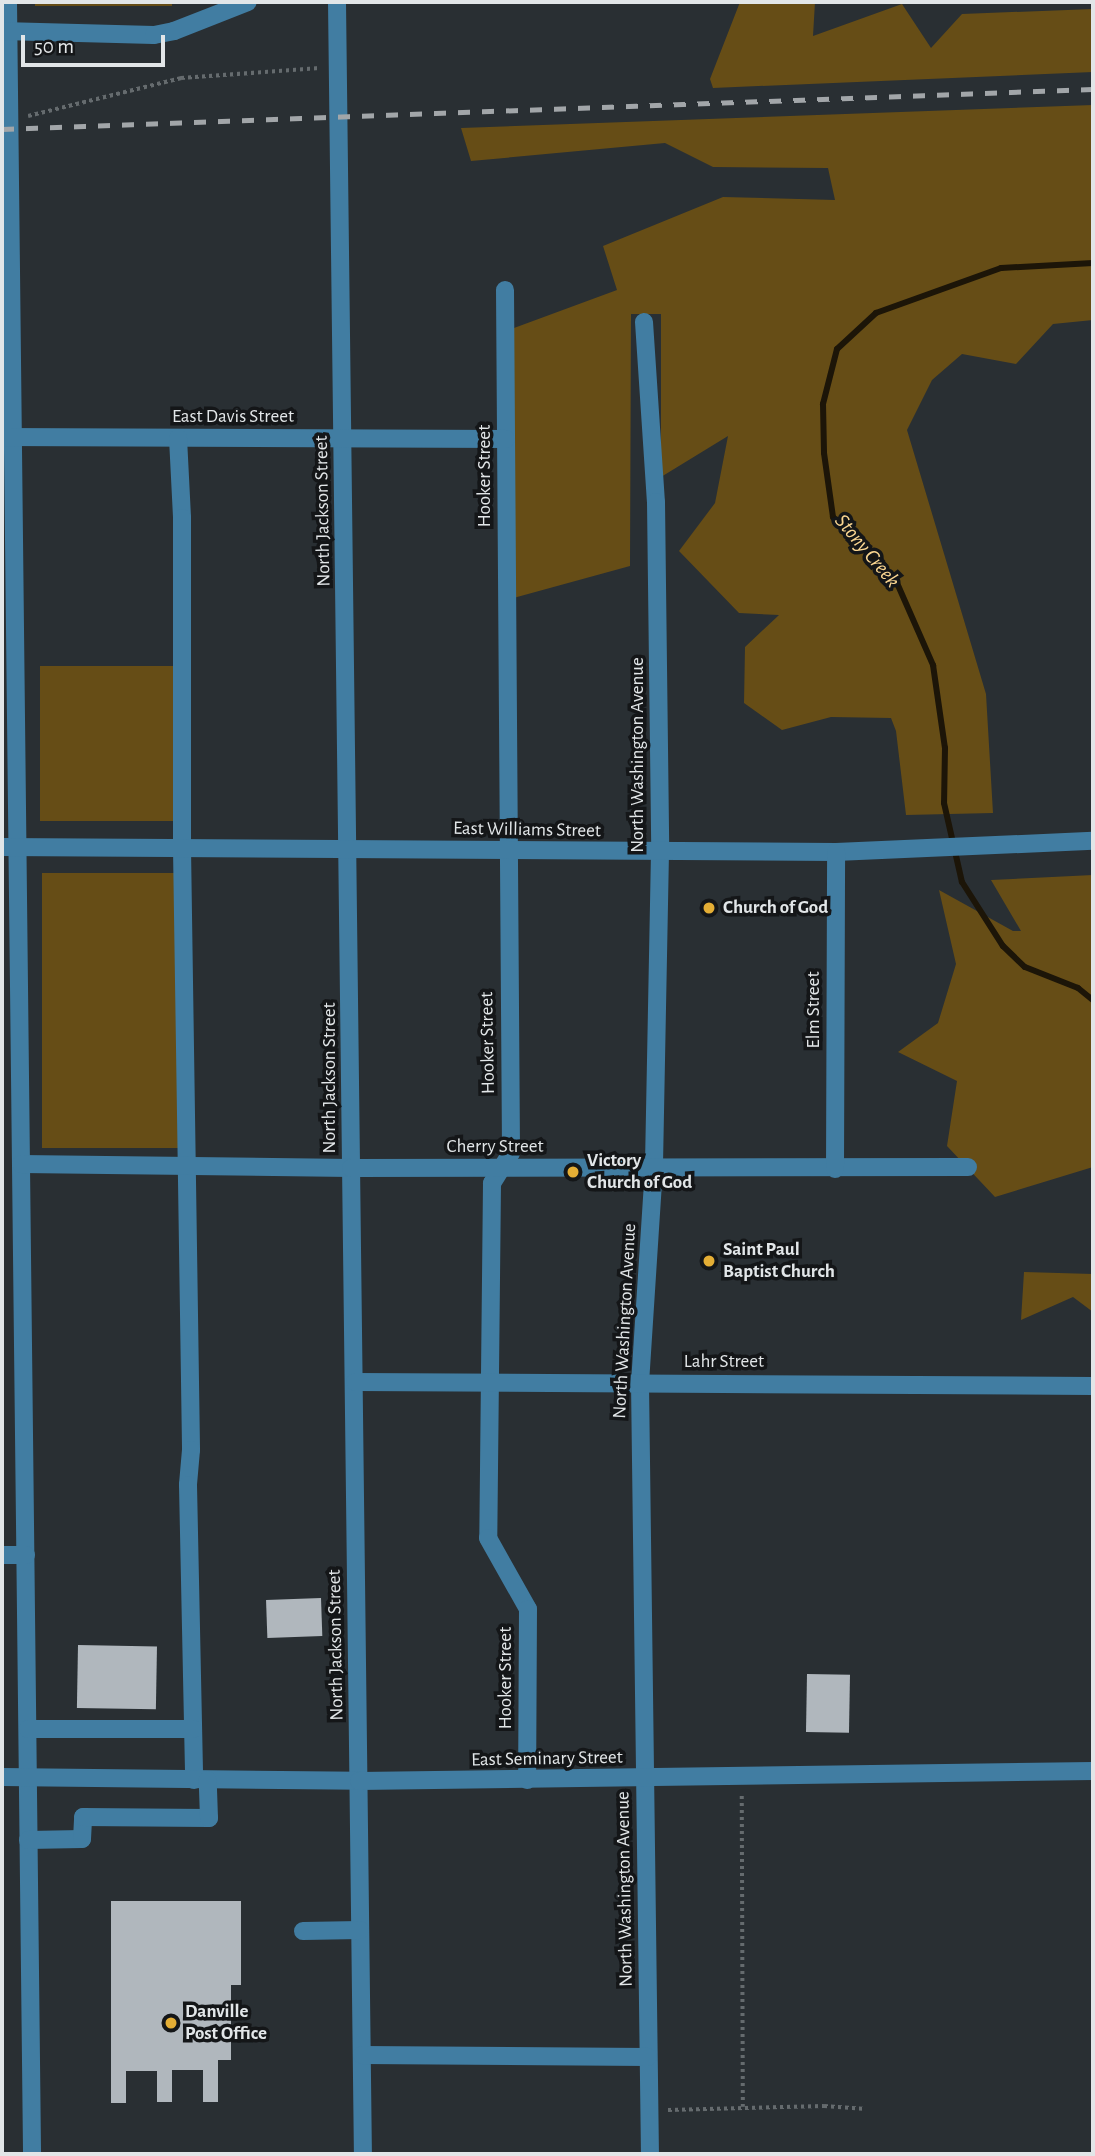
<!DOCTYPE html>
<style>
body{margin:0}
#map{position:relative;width:1095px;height:2156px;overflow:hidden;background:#292f33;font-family:"Alegreya Sans",sans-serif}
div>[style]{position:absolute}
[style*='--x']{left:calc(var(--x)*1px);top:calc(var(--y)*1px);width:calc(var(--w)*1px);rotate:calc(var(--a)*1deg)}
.green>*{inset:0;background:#664d16;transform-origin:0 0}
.stream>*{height:6px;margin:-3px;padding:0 3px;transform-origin:3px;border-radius:3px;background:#1c1508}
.building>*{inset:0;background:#b0b7bd;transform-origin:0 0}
.path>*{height:3.5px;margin-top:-1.75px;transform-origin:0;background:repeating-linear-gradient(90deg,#656b6e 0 3.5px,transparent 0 7px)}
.minor>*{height:18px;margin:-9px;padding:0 9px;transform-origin:9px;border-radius:9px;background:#417da2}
.rail>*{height:5px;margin-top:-2.5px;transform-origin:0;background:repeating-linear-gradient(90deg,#a2a6a9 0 12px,transparent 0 24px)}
.dots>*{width:19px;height:19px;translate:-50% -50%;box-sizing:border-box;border:4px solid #141618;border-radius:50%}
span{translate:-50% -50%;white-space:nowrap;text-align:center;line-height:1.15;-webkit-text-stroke:7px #141618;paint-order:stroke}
.street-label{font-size:19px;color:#e2e6e8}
.poi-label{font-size:19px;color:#e2e6e8;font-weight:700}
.left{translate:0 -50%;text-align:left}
.water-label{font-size:21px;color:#fad691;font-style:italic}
.frame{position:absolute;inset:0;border:4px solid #e2e6e8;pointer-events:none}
.scale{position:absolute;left:21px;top:35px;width:144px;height:32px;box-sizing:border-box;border:4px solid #e2e6e8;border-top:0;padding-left:9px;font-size:21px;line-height:24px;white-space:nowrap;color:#e2e6e8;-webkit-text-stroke:5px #141618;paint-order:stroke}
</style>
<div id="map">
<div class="green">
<i style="left:35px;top:2px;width:137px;height:4px"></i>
<i style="clip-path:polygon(740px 2px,815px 2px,813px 36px,902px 4px,931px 48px,962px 14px,1093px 9px,1093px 72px,713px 88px,710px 79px)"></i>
<i style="clip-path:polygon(1093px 105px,1093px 320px,1053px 324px,1016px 364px,962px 354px,932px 380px,907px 430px,986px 694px,993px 813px,906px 815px,896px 731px,891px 718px,831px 717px,782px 730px,744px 703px,745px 647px,779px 615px,739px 613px,679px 551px,715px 503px,728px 436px,661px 477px,661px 314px,631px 314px,630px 566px,506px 600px,514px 328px,617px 290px,603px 246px,723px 197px,835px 200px,828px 168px,713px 167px,665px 143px,471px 161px,461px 128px)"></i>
<i style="left:40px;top:666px;width:143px;height:155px"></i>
<i style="left:42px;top:873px;width:141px;height:275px"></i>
<i style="clip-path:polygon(1093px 875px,1093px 1167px,995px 1197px,947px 1146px,957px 1081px,898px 1052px,938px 1023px,956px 964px,939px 890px,1013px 931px,1021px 931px,991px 880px)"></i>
<i style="clip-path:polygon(1024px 1272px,1093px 1274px,1093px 1312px,1073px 1297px,1021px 1320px)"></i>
</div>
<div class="stream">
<i style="--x:1093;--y:263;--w:92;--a:176.9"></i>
<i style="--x:1001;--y:268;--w:133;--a:160.2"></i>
<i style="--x:876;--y:313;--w:53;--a:137.3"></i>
<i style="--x:837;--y:349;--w:57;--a:104.3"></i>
<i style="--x:823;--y:404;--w:49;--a:88.8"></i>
<i style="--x:824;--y:453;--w:65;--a:82"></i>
<i style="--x:833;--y:517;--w:92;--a:45.9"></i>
<i style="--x:897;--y:583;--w:90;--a:66.3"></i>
<i style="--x:933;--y:665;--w:84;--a:81.8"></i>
<i style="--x:945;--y:748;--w:55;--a:91"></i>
<i style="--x:944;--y:803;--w:81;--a:77.2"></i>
<i style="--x:962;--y:882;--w:76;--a:57.4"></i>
<i style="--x:1003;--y:946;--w:30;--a:44"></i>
<i style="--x:1025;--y:967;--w:57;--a:21.6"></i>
<i style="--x:1078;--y:988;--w:19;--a:39"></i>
</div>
<div class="building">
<i style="left:321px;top:1598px;width:38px;height:55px;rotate:88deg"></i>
<i style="left:78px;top:1645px;width:79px;height:63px;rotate:1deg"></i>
<i style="left:807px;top:1674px;width:43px;height:58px;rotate:1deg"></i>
<i style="clip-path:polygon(111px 1901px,241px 1901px,241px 1985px,231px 1985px,231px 2060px,218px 2060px,218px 2102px,203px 2102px,203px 2070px,172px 2070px,172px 2102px,157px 2102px,157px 2071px,126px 2071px,126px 2103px,111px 2103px)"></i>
</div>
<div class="path">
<i style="--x:28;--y:116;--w:158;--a:-13.9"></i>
<i style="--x:181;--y:78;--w:139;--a:-4.1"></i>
<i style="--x:742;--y:1796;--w:311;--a:89.8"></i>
<i style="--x:668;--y:2110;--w:156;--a:-1.5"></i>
<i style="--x:824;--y:2106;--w:39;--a:4"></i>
</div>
<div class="minor">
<i style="--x:8;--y:2;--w:2152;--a:89.36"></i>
<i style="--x:337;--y:2;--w:2152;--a:89.31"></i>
<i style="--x:2;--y:31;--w:152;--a:1.5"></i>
<i style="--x:154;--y:35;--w:20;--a:-11"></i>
<i style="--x:174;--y:31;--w:79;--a:-21.4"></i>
<i style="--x:505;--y:290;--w:863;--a:89.6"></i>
<i style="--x:511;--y:1153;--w:36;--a:122"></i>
<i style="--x:492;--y:1183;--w:355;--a:90.6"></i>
<i style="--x:488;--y:1538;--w:81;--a:60.6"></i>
<i style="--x:528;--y:1609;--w:171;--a:90.3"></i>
<i style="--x:644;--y:322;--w:180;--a:86.2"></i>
<i style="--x:656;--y:502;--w:350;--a:89.3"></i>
<i style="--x:660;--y:852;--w:315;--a:91.1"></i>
<i style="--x:654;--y:1167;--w:216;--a:93.7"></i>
<i style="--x:640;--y:1383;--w:771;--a:89.26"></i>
<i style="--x:2;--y:437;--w:504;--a:0.23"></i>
<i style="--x:178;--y:438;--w:80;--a:87.1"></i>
<i style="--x:182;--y:518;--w:330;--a:90"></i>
<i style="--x:182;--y:848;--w:602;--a:89.14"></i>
<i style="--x:191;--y:1450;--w:35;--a:95"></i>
<i style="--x:188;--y:1485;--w:295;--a:88.8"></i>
<i style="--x:2;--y:847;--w:834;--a:0.34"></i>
<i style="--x:836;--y:852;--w:257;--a:-2.5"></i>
<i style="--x:21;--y:1164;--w:330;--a:0.7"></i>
<i style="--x:351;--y:1168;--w:617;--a:-0.09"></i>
<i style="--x:835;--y:1169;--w:317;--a:-89.8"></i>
<i style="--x:355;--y:1382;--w:738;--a:0.31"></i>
<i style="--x:2;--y:1555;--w:24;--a:0"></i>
<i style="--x:28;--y:1729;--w:165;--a:0"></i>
<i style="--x:2;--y:1777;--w:357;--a:0.6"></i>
<i style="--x:359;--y:1781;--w:734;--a:-0.78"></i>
<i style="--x:28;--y:1840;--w:54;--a:-1.1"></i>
<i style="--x:82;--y:1839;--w:22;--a:-87"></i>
<i style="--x:83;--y:1817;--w:126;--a:0.5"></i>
<i style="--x:209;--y:1818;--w:38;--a:-92"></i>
<i style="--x:303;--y:1931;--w:57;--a:-1"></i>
<i style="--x:362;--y:2055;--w:286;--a:0.4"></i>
</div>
<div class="rail">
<i style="--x:2;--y:129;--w:1092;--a:-2.1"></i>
</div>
<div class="dots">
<i style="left:709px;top:908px;background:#e4ae35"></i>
<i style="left:573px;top:1172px;background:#e4ae35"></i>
<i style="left:709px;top:1261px;background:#e4ae35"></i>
<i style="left:171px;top:2023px;background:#e4ae35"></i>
</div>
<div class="street-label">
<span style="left:233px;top:417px">East Davis Street</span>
<span style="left:485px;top:476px;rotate:-90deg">Hooker Street</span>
<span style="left:323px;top:511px;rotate:-91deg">North Jackson Street</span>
<span style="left:638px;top:755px;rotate:-90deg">North Washington Avenue</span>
<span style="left:527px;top:830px;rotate:1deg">East Williams Street</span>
<span style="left:814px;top:1010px;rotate:-90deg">Elm Street</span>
<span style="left:488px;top:1043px;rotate:-91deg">Hooker Street</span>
<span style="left:330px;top:1078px;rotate:-90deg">North Jackson Street</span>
<span style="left:495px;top:1147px">Cherry Street</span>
<span style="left:625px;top:1321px;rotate:-87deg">North Washington Avenue</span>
<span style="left:724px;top:1362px">Lahr Street</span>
<span style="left:336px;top:1645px;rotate:-91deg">North Jackson Street</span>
<span style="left:506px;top:1678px;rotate:-90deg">Hooker Street</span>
<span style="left:547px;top:1759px;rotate:-1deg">East Seminary Street</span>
<span style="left:625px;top:1889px;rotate:-91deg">North Washington Avenue</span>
</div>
<div class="poi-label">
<span class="left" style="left:723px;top:908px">Church of God</span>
<span class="left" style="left:587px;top:1172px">Victory<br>Church of God</span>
<span class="left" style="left:723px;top:1261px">Saint Paul<br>Baptist Church</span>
<span class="left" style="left:185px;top:2023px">Danville<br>Post Office</span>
</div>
<div class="water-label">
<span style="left:867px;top:551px;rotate:50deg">Stony Creek</span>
</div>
<div class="frame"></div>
<div class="scale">50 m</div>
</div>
